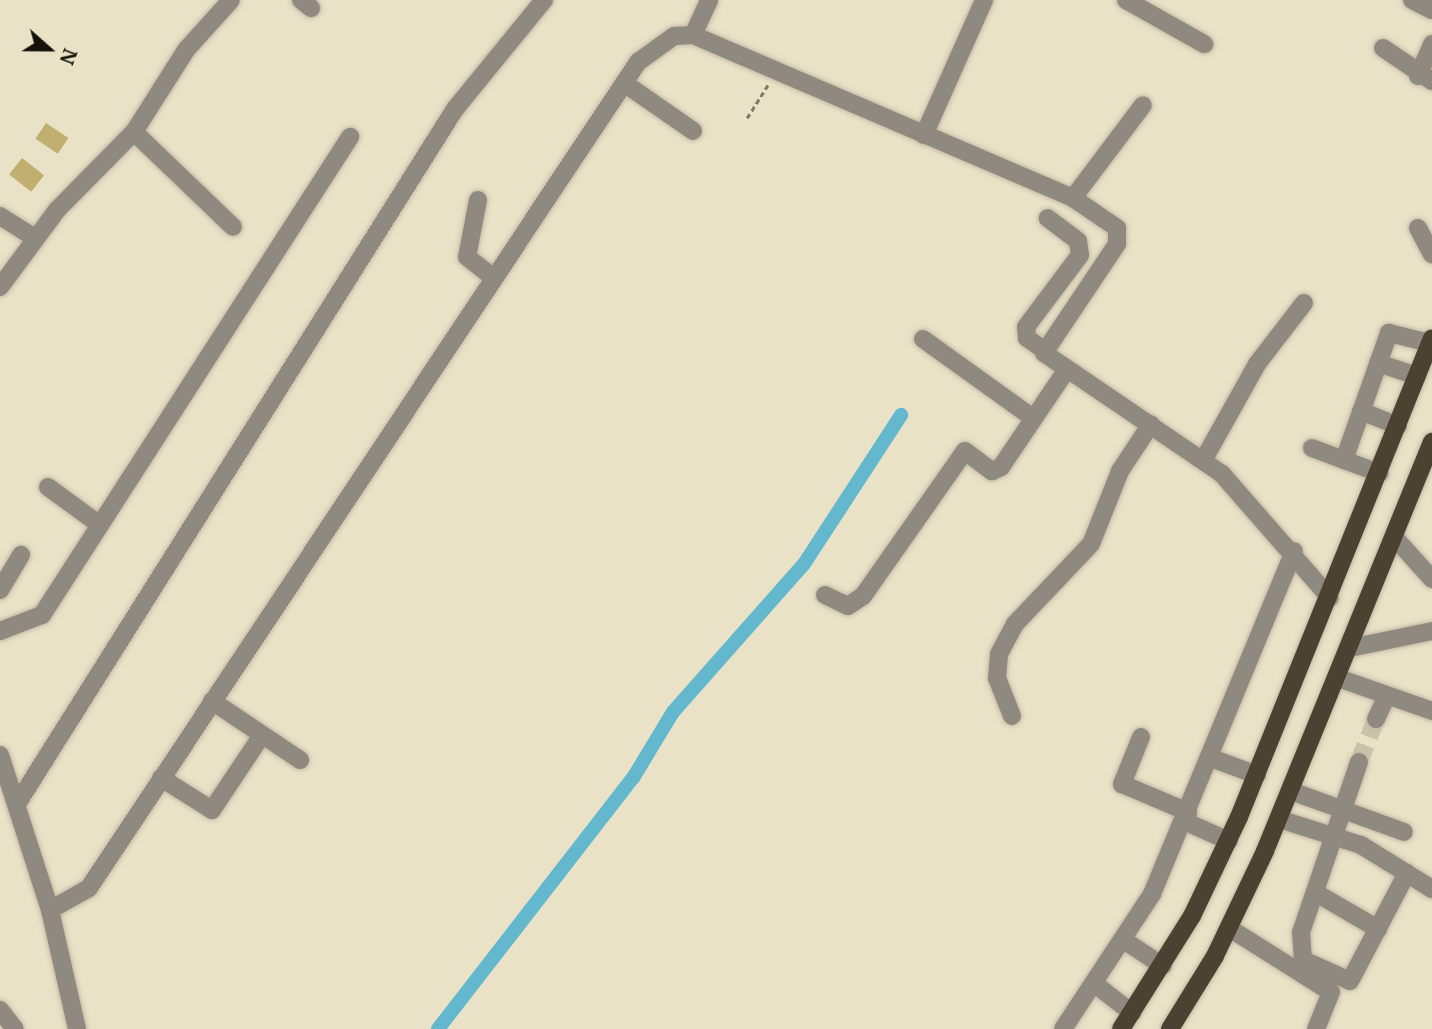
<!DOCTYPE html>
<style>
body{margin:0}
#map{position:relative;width:1432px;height:1029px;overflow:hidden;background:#e9e2c7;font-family:Merriweather,serif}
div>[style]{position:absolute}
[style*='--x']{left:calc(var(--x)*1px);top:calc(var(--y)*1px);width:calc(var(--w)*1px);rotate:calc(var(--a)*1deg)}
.canal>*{height:14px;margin:-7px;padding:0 7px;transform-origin:7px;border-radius:7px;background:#64b8ce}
.building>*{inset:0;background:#c0af6e;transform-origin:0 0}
.minor-tunnel>*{height:18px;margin-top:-9px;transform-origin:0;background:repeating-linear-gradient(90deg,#c9c3aa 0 18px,transparent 0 27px)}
.path>*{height:2.5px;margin-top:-1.25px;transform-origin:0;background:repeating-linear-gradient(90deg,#7f7a68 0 5px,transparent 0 8.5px)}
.roads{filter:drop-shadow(0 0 2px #c3bca5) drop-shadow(0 0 2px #c3bca5)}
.minor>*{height:18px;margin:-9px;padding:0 9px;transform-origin:9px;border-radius:9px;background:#8f897f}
.major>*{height:18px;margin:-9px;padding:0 9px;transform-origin:9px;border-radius:9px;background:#4c4231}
span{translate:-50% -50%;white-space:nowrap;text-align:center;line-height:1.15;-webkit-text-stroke:5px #e9e2c7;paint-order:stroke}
.north{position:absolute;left:14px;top:14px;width:70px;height:70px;-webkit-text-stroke:5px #e9e2c7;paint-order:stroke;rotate:111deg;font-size:19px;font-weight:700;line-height:28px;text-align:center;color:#141108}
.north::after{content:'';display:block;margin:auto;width:24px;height:32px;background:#141108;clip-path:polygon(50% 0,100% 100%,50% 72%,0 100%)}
</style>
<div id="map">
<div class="canal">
<i style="--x:438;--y:1029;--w:318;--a:-52.2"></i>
<i style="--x:633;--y:778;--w:77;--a:-58.8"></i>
<i style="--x:673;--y:712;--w:198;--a:-48.5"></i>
<i style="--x:804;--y:564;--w:178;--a:-56.9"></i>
</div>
<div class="building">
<i style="left:46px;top:123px;width:27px;height:19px;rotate:34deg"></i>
<i style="left:22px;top:158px;width:28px;height:21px;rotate:38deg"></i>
</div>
<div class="minor-tunnel">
<i style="--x:1359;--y:762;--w:46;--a:-68.4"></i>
</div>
<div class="path">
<i style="--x:747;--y:118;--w:41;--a:-57.8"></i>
</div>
<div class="roads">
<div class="minor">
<i style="--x:301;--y:0;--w:13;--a:39"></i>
<i style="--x:1126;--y:0;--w:90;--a:29.4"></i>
<i style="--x:1412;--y:0;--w:22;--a:27"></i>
<i style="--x:693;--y:35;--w:38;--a:-65"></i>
<i style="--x:1383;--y:48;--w:59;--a:34"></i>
<i style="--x:1418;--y:76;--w:35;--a:-66"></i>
<i style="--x:624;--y:83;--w:84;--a:34.8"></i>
<i style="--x:134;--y:132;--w:137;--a:43.8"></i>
<i style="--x:924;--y:135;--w:148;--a:-66"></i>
<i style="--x:1073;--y:198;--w:116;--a:-53"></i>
<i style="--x:478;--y:200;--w:58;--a:100.9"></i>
<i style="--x:467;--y:257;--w:34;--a:38"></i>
<i style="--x:0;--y:216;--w:41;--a:32.2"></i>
<i style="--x:1418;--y:228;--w:30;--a:62"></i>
<i style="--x:0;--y:287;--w:96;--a:-53.5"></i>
<i style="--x:57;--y:210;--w:110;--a:-45.4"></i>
<i style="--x:134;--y:132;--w:97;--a:-57.6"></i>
<i style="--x:186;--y:50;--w:67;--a:-48"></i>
<i style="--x:923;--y:339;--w:135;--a:35.7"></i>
<i style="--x:1044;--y:350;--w:21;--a:-145"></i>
<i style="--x:1027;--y:338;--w:11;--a:-95"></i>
<i style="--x:1026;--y:327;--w:90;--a:-53.1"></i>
<i style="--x:1080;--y:255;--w:14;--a:-98"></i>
<i style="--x:1078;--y:241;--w:38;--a:-143"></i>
<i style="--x:1378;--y:363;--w:41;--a:18.4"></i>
<i style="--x:1361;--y:411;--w:40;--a:22"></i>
<i style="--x:1312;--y:448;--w:72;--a:20.5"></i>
<i style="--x:1204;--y:459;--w:109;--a:-60.8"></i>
<i style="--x:1257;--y:364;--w:77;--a:-52.4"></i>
<i style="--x:1344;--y:460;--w:135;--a:-70.5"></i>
<i style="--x:1389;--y:333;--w:42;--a:13.7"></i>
<i style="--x:48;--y:487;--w:64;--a:36.2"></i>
<i style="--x:1394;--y:537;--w:57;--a:47.9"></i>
<i style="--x:0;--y:590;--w:41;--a:-59"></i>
<i style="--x:825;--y:595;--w:25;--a:26"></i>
<i style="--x:848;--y:606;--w:18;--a:-34"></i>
<i style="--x:863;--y:596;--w:177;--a:-54.9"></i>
<i style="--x:965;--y:451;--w:34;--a:37"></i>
<i style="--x:992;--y:471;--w:10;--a:-24"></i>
<i style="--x:1001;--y:467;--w:118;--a:-56"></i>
<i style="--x:0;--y:631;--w:45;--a:-20.9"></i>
<i style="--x:42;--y:615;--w:569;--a:-57.2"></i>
<i style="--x:1350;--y:648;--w:84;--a:-11.7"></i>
<i style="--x:1338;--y:678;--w:100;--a:19.3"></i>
<i style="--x:212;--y:701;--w:106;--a:33.8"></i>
<i style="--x:1012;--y:716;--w:41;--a:-111.5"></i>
<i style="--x:997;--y:678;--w:24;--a:-85"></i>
<i style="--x:999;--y:654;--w:34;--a:-62"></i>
<i style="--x:1015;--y:624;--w:110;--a:-46.5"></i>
<i style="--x:1091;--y:544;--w:79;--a:-68.3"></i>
<i style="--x:1120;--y:471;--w:56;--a:-56.6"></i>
<i style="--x:1376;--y:719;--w:26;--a:-65"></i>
<i style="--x:1141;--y:737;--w:51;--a:112"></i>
<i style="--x:1122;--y:784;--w:72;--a:23"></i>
<i style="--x:0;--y:755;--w:163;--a:72.1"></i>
<i style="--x:50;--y:910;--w:122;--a:77.2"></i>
<i style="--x:1211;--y:758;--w:49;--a:20.3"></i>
<i style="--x:1359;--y:762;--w:180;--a:108.8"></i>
<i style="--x:1301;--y:932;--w:28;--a:86"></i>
<i style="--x:1303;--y:960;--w:51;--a:24.1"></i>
<i style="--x:1350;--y:981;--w:122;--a:-62.2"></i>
<i style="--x:161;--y:778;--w:60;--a:32.1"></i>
<i style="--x:212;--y:810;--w:90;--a:-56.3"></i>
<i style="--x:1291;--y:791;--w:120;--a:19.9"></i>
<i style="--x:17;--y:804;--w:822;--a:-57.78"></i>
<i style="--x:455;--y:109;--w:141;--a:-50.8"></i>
<i style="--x:1279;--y:819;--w:86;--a:17.6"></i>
<i style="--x:1361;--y:845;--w:84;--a:31.8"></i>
<i style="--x:1184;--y:821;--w:49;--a:24"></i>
<i style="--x:1316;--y:893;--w:72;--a:30.1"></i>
<i style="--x:50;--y:910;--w:45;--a:-29.4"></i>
<i style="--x:89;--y:888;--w:992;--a:-56.39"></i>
<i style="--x:638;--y:62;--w:44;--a:-35.8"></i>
<i style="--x:674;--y:36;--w:19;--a:-3"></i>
<i style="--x:693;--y:35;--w:413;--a:23.2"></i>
<i style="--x:1073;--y:198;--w:53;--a:34.3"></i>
<i style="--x:1117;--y:228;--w:16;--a:90"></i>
<i style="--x:1117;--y:244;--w:131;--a:123.8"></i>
<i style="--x:1044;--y:353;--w:215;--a:34.2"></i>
<i style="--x:1222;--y:474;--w:164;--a:48.9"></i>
<i style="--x:1229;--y:928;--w:120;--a:32.1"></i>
<i style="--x:1331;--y:992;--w:40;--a:112"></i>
<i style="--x:1125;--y:941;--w:45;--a:33.3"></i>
<i style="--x:1095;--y:984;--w:47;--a:38.1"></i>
<i style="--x:0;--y:1010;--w:24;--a:52"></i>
<i style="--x:1063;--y:1029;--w:162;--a:-56.6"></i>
<i style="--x:1152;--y:894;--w:371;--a:-67.5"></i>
</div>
<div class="major">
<i style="--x:1121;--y:1029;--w:133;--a:-57.9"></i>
<i style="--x:1192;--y:916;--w:110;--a:-64.6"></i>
<i style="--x:1239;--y:817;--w:516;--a:-68.05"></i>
<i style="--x:1170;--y:1029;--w:86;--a:-58.3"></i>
<i style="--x:1215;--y:956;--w:116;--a:-64.5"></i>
<i style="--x:1265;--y:851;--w:442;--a:-67.8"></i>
</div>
</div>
<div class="north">N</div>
</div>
